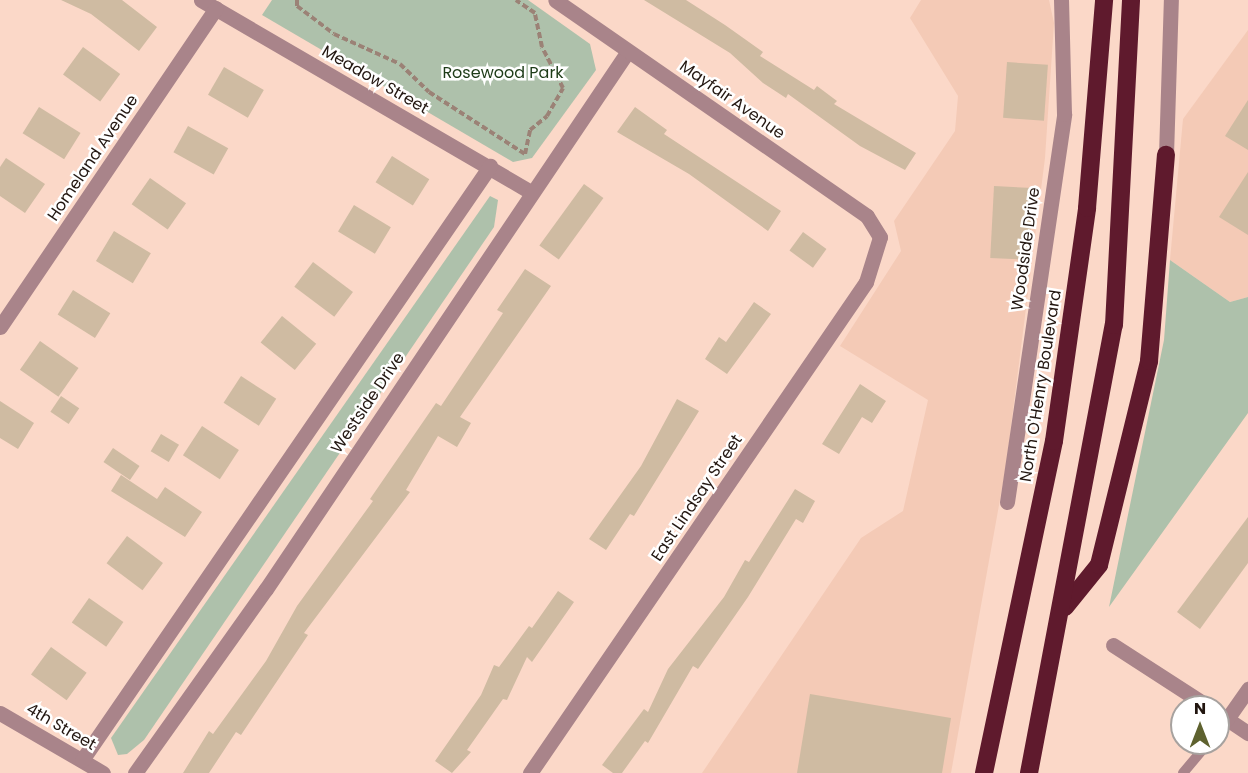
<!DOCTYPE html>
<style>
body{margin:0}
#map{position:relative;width:1248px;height:773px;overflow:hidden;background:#fbd8c8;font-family:Poppins,sans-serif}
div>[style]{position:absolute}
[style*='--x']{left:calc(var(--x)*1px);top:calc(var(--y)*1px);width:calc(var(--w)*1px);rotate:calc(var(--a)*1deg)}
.built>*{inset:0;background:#f4cab6}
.green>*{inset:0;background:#aec1ab}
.building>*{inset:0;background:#cfbba2;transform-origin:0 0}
.path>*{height:4px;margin-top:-2px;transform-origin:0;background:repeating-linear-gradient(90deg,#9b8276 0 6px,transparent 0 9px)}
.lane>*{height:10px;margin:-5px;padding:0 5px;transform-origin:5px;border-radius:5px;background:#a9848a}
.street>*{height:15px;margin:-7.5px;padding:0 7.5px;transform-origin:7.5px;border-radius:7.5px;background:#a9848a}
.highway>*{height:18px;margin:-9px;padding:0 9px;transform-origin:9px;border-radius:9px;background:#5f1a2d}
span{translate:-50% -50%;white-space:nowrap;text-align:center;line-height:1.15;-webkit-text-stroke:5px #fff;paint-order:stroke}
.park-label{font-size:16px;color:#1d3b17}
.street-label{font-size:16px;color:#221610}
.north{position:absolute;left:1170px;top:695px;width:60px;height:60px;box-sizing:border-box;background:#fff;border:2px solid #a7a29f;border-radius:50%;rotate:0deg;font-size:16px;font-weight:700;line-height:24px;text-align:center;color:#221610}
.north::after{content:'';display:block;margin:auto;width:21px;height:27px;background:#5e622f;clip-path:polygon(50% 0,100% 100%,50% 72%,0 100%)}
</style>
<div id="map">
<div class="built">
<i style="clip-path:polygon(921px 0,1049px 0,1054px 23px,1045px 158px,1006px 466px,951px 773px,702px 773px,861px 538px,903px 511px,928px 400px,840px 346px,901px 251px,894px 221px,955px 131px,958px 96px,910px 18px)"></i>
<i style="clip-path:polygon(1248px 30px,1248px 297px,1230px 302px,1170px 260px,1183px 119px)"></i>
</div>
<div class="green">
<i style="clip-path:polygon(272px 0,528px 0,590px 44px,596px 70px,532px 158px,513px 162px,262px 15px)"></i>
<i style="clip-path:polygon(490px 196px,498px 200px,494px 227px,144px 740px,127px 754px,118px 755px,111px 738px)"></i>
<i style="clip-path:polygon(1170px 260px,1230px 302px,1248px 297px,1248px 413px,1109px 607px,1164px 340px)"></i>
</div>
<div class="building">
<i style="clip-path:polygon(61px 0,122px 0,157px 27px,139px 51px,91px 14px)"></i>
<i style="clip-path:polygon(644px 0,686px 0,725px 25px,763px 52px,760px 56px,814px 90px,817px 86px,837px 101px,834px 104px,916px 153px,905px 170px,860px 146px,788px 94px,786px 98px,763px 83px,730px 53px)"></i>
<i style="left:83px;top:47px;width:46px;height:34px;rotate:36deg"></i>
<i style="left:1007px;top:62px;width:41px;height:56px;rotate:4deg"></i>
<i style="left:224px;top:67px;width:46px;height:32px;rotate:30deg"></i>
<i style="clip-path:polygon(1248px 100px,1248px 150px,1225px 136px)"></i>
<i style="left:39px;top:107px;width:49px;height:31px;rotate:32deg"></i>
<i style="clip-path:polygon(635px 107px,667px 130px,664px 134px,781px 211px,768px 231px,689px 174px,617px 132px)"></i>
<i style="left:188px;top:126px;width:46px;height:30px;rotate:29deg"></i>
<i style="left:392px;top:156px;width:44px;height:31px;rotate:32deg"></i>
<i style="clip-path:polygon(6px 158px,45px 184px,25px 213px,0 196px,0 167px)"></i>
<i style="clip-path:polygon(1248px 172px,1248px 235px,1219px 217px)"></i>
<i style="left:150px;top:178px;width:44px;height:32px;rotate:35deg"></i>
<i style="left:584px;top:184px;width:24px;height:76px;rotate:36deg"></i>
<i style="left:994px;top:186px;width:39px;height:72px;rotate:3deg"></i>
<i style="left:354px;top:205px;width:43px;height:31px;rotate:31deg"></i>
<i style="left:114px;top:231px;width:43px;height:35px;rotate:31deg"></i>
<i style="left:803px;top:232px;width:29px;height:23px;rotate:36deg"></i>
<i style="left:313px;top:262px;width:50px;height:31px;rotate:37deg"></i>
<i style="clip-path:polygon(525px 269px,551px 286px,460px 417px,471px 423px,457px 447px,438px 436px,406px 490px,410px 492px,304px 633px,308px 635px,241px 735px,236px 732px,209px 773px,183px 773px,209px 731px,213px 734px,266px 661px,297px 606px,373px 501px,370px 499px,436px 403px,441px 406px,503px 313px,497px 310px)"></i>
<i style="left:73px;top:290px;width:44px;height:29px;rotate:32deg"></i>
<i style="clip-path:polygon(754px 302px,771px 314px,727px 374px,705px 359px,719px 337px,726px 342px)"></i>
<i style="left:282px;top:316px;width:44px;height:34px;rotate:39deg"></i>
<i style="left:40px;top:341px;width:47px;height:35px;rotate:35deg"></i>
<i style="left:241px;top:376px;width:42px;height:32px;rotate:33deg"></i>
<i style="clip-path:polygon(860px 384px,886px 401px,872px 423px,862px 417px,839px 454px,822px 444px)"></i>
<i style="left:61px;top:396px;width:22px;height:19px;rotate:34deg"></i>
<i style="clip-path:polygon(677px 399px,699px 411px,634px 516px,630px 514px,606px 550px,589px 539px,641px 466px)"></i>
<i style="clip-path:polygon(0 401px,34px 423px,18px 449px,0 438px)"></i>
<i style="left:202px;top:426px;width:44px;height:35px;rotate:33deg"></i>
<i style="left:161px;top:434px;width:21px;height:20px;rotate:31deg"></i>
<i style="left:113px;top:448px;width:32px;height:17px;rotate:34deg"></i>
<i style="clip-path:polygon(121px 475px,157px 499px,165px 487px,202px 512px,185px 537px,111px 491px)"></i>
<i style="clip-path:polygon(795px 489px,815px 501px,803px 523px,796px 519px,748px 597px,698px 669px,693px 666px,648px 743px,645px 741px,622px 773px,613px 773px,602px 765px,644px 709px,648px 712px,668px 669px,724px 597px,745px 560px,749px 562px)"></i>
<i style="clip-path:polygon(1248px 517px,1248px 563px,1200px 629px,1177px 612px)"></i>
<i style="left:127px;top:536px;width:45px;height:34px;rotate:37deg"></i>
<i style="clip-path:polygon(558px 591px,574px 602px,532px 662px,527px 657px,507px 700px,503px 699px,467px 750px,471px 752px,452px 773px,435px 761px,481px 695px,494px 665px,499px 667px,529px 626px,532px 628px)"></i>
<i style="left:89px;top:598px;width:42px;height:30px;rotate:35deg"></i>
<i style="left:51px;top:647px;width:44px;height:34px;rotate:36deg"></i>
<i style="clip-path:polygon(810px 694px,951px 718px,942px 773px,797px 773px)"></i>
</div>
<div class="path">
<i style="--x:297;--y:0;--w:6;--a:90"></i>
<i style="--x:297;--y:6;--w:46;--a:37.1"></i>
<i style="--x:334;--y:34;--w:72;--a:24.4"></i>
<i style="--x:400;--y:64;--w:40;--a:44"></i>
<i style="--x:429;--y:92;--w:114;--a:32.9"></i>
<i style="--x:525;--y:154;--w:25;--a:-78"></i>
<i style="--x:530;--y:130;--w:22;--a:-39"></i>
<i style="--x:547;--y:116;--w:32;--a:-60"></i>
<i style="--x:563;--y:88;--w:46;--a:-117.1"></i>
<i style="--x:542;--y:47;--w:35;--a:-102"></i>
<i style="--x:535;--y:13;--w:23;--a:-146"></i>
</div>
<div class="lane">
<i style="--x:1218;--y:730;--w:14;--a:-51"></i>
<i style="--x:1183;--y:773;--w:39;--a:-50"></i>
</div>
<div class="street">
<i style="--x:201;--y:0;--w:382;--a:30.2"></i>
<i style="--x:1166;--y:155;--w:155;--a:-88.2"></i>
<i style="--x:0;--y:327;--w:385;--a:-55.9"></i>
<i style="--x:1007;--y:502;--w:392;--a:-81.6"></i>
<i style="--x:1064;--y:114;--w:114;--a:-91.5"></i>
<i style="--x:1113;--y:645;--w:114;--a:32.9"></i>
<i style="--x:0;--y:713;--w:119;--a:30.2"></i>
<i style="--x:1218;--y:713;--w:36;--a:34"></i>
<i style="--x:1227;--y:719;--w:37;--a:-55"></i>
<i style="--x:82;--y:760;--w:721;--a:-55.52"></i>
<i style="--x:135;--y:773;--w:226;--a:-54.6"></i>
<i style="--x:266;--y:589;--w:648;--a:-56.06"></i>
<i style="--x:530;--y:773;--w:595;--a:-55.62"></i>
<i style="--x:866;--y:282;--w:47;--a:-72.7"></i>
<i style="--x:880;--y:237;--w:25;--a:-122"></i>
<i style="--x:867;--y:216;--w:379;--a:-145.3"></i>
</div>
<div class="highway">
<i style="--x:1065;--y:607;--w:54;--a:-51"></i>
<i style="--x:1099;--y:565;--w:210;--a:-76.2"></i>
<i style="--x:1149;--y:361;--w:207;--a:-85.3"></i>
<i style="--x:984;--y:773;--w:339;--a:-78.1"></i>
<i style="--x:1054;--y:441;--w:235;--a:-81.9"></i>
<i style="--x:1087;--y:208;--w:209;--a:-85.3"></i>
<i style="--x:1029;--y:773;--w:456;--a:-79.3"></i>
<i style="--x:1114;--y:325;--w:325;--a:-87"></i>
</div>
<div class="park-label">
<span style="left:503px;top:73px">Rosewood Park</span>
</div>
<div class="street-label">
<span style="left:375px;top:80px;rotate:30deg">Meadow Street</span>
<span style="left:732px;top:100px;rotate:35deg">Mayfair Avenue</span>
<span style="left:93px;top:158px;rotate:-56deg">Homeland Avenue</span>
<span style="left:1026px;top:249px;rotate:-82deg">Woodside Drive</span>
<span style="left:1041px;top:386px;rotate:-81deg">North O'Henry Boulevard</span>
<span style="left:368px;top:403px;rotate:-56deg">Westside Drive</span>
<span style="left:697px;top:498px;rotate:-56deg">East Lindsay Street</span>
<span style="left:61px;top:727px;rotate:30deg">4th Street</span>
</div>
<div class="north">N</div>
</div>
